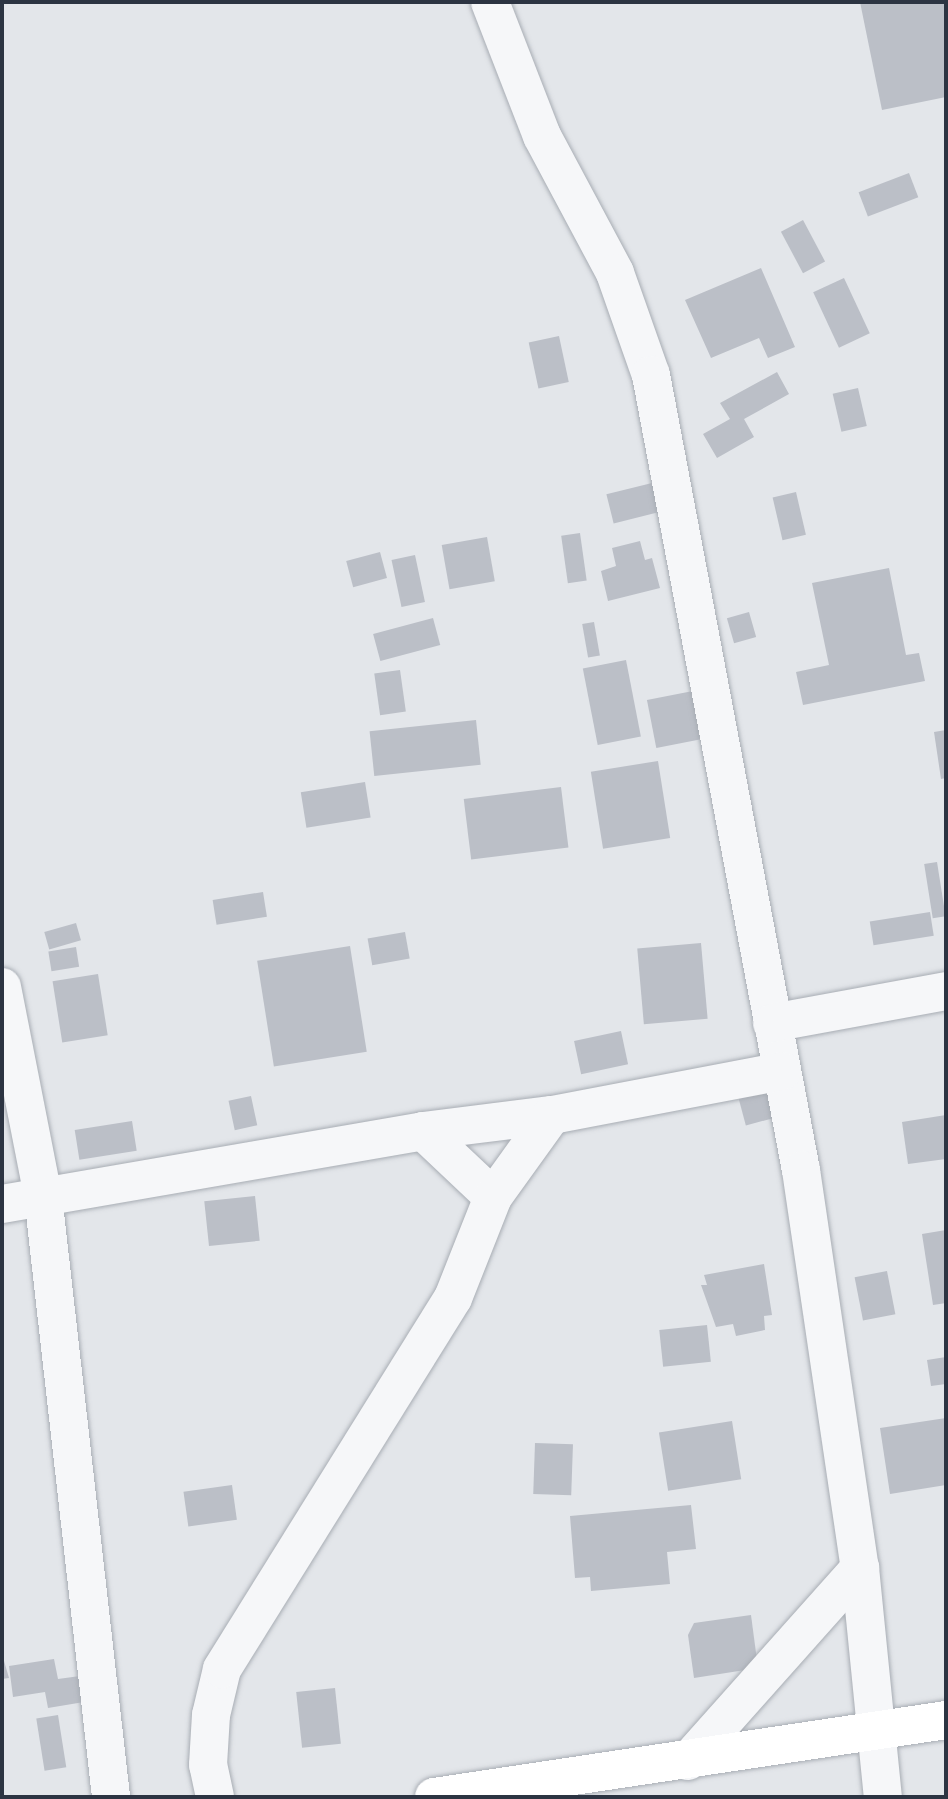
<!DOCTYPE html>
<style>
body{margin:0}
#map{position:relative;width:948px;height:1799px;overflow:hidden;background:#e3e6ea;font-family:"Titillium Web",sans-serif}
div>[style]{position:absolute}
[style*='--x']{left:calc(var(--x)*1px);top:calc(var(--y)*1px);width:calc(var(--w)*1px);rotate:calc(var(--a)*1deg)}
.building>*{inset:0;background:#bbbfc7;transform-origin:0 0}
.roads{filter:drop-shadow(0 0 2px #a8adb4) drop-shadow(0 0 2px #a8adb4)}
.minor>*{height:38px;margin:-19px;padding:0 19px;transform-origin:19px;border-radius:19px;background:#f6f7f9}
.secondary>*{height:38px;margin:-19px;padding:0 19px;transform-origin:19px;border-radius:19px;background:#fff}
span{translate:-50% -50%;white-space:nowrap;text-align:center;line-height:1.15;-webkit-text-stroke:5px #f3f5f8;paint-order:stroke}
.frame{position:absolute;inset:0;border:4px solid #2c3442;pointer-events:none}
</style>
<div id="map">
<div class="building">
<i style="clip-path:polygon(860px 2px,946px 2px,946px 97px,882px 110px)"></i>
<i style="left:909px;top:173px;width:26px;height:54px;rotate:69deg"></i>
<i style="left:803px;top:220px;width:47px;height:25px;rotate:62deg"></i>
<i style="clip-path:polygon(761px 268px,795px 347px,768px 358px,759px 338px,711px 358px,685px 300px)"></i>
<i style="left:844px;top:278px;width:61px;height:34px;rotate:65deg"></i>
<i style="left:559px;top:336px;width:47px;height:31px;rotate:78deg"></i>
<i style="clip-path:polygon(777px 372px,789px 394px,744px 419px,754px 437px,717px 458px,703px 434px,730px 419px,720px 403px)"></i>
<i style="left:858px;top:388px;width:39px;height:26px;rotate:77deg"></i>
<i style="left:652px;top:483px;width:30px;height:47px;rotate:76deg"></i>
<i style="left:796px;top:492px;width:44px;height:24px;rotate:77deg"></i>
<i style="left:580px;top:533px;width:48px;height:19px;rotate:82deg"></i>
<i style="left:487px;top:537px;width:45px;height:46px;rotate:80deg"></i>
<i style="clip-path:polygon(640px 541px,645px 560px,652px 558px,660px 588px,608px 601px,601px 571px,616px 566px,612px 548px)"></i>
<i style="left:380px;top:552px;width:27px;height:35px;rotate:75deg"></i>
<i style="left:415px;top:555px;width:48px;height:24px;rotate:78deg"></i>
<i style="clip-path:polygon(889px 568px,906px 655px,919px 653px,925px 681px,803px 705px,796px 672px,829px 665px,812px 583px)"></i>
<i style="left:749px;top:612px;width:26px;height:23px;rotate:74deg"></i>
<i style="left:433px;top:618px;width:28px;height:62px;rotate:75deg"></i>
<i style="left:594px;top:622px;width:34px;height:12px;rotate:80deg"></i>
<i style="left:626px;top:660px;width:78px;height:44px;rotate:79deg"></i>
<i style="left:400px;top:670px;width:42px;height:26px;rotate:82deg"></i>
<i style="left:698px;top:690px;width:49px;height:52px;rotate:79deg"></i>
<i style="left:476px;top:720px;width:45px;height:107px;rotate:84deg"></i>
<i style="clip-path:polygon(946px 730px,946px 778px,941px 779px,934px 732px)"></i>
<i style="left:658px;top:761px;width:78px;height:68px;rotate:81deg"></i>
<i style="left:365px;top:782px;width:36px;height:65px;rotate:81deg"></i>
<i style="left:561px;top:787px;width:61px;height:98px;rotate:83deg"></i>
<i style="left:937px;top:862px;width:55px;height:13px;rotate:81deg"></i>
<i style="left:263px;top:892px;width:25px;height:51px;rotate:81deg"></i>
<i style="left:930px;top:912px;width:24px;height:61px;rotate:81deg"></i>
<i style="left:76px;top:923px;width:18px;height:33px;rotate:74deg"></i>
<i style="left:405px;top:932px;width:27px;height:38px;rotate:80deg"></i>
<i style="left:701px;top:943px;width:76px;height:64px;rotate:85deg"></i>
<i style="left:350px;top:946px;width:107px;height:94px;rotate:81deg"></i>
<i style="left:76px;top:947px;width:20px;height:28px;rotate:81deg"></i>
<i style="left:98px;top:974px;width:62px;height:46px;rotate:81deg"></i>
<i style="left:621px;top:1031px;width:34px;height:48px;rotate:78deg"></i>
<i style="left:765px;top:1081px;width:38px;height:30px;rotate:75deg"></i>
<i style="left:251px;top:1096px;width:30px;height:23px;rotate:78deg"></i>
<i style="clip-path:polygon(946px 1115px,946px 1159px,908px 1164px,902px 1122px)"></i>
<i style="left:132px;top:1121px;width:30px;height:58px;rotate:81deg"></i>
<i style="left:255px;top:1196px;width:45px;height:51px;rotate:84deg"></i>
<i style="clip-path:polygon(946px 1230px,946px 1303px,933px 1305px,922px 1234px)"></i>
<i style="clip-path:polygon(764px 1264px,772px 1315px,764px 1316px,765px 1330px,736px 1336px,733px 1324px,716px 1327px,701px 1285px,707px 1285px,704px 1275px)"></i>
<i style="left:887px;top:1271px;width:44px;height:33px;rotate:79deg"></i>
<i style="left:707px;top:1325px;width:37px;height:48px;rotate:84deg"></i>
<i style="clip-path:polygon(946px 1357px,946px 1384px,931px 1386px,927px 1360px)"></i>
<i style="clip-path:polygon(946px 1418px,946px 1485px,890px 1494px,880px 1428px)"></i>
<i style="left:732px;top:1421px;width:59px;height:74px;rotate:81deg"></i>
<i style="left:535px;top:1443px;width:38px;height:51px;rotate:2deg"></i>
<i style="left:232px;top:1485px;width:35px;height:49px;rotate:82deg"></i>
<i style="clip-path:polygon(691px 1505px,696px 1549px,667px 1552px,670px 1584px,591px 1591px,590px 1577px,575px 1578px,570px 1516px)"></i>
<i style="clip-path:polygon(751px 1615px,758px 1668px,694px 1678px,688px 1635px,694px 1623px)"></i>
<i style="clip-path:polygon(2px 1654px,9px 1678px,2px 1679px)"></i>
<i style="clip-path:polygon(54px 1659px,58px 1679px,80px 1676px,84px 1702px,48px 1708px,45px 1692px,13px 1697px,9px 1666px)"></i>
<i style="left:335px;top:1688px;width:56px;height:39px;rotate:84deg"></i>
<i style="left:58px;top:1715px;width:53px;height:22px;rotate:81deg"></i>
</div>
<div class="roads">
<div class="minor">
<i style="--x:490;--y:2;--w:144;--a:68.8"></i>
<i style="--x:542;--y:136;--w:155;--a:61.9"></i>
<i style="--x:615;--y:273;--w:108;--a:70.6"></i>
<i style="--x:651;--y:375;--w:809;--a:79.32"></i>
<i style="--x:801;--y:1170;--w:402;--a:81.6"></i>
<i style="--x:860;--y:1568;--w:230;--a:84.3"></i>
<i style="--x:2;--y:987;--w:213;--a:78.9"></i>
<i style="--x:43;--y:1196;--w:605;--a:83.54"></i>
<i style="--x:772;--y:1023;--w:177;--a:-10.4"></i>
<i style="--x:423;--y:1131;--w:96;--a:43.3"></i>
<i style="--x:2;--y:1204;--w:427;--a:-9.8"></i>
<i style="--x:423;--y:1131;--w:130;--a:-7.1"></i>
<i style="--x:552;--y:1115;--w:234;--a:-10.8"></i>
<i style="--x:688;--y:1761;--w:259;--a:-48.3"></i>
<i style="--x:215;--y:1797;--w:33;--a:-102"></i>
<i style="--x:208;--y:1765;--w:50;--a:-86.6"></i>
<i style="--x:211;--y:1715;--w:47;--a:-76.6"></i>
<i style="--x:222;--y:1669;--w:437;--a:-58.1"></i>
<i style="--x:453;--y:1298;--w:109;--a:-68.4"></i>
<i style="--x:493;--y:1197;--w:101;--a:-54.3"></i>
</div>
<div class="secondary">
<i style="--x:434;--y:1797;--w:518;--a:-8.55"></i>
</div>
</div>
<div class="frame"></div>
</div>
